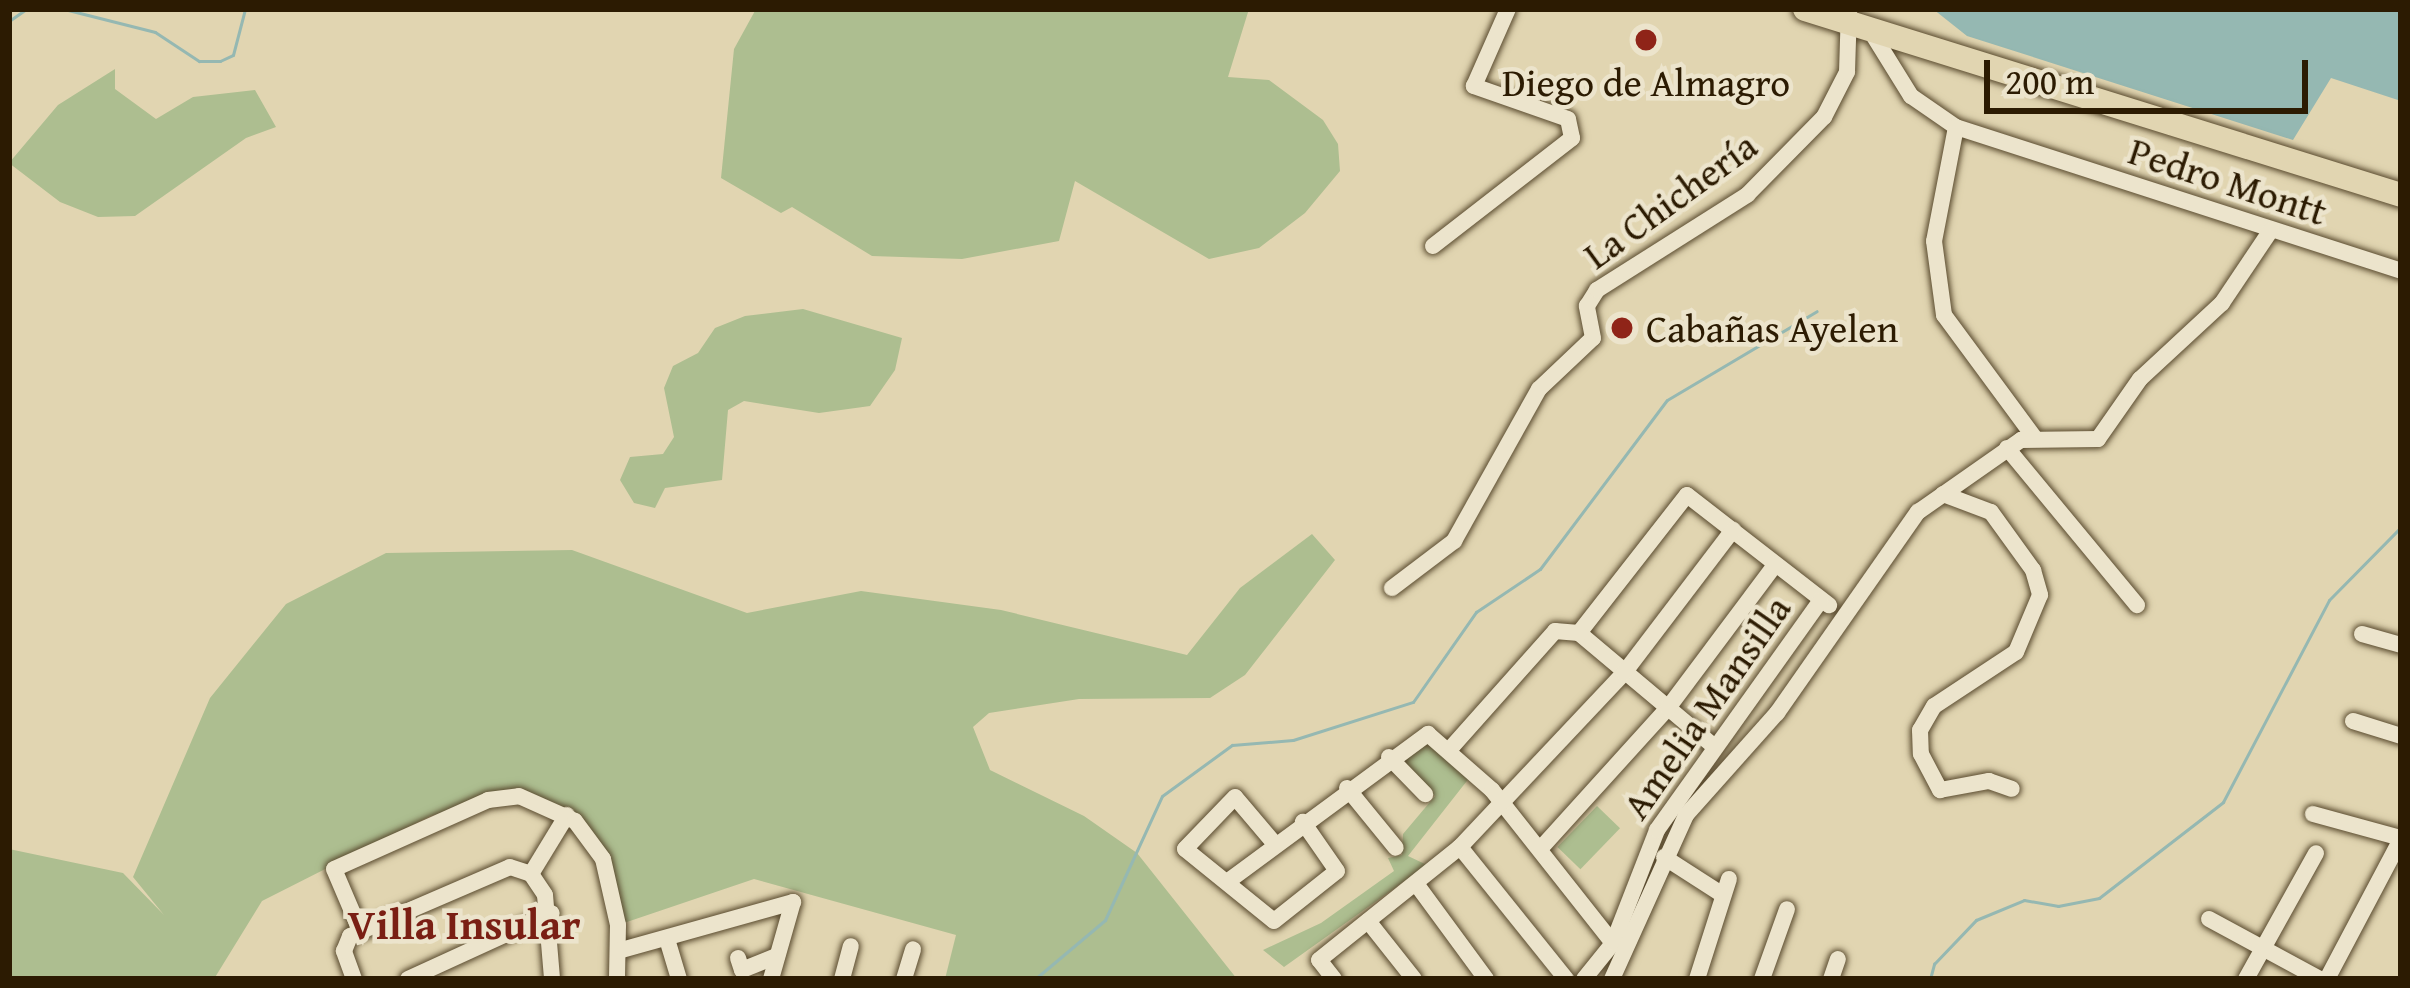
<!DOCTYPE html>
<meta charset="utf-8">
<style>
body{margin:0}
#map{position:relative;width:2410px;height:988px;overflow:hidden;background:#e1d5b1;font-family:"Gentium Book Plus",serif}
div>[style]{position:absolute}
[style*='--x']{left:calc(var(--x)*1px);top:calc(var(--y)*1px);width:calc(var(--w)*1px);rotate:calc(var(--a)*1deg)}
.green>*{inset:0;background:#adbe90;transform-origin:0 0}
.water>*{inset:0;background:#95b8b2}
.stream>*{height:3px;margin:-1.5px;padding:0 1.5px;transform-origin:1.5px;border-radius:1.5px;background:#95b8b2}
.roads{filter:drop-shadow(0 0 3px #594a2e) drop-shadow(0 0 3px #594a2e)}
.minor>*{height:16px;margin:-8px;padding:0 8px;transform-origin:8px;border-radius:8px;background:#ece4cc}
.highway>*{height:24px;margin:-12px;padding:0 12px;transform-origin:12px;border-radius:12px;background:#e1d5b1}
.dots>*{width:33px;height:33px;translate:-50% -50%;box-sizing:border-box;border:6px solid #ece4cc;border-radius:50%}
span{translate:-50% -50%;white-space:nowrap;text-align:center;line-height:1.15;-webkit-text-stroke:9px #ece4cc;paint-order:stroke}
.poi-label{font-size:39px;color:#2c1b02}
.left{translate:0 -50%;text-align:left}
.street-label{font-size:39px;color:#2c1b02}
.neighbourhood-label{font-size:42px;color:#7a1f14;font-weight:700}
.frame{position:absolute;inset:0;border:12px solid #2c1b02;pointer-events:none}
.scale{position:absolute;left:1984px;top:60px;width:324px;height:54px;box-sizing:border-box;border:6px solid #2c1b02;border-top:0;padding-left:15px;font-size:36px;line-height:42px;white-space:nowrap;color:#2c1b02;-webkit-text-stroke:9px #ece4cc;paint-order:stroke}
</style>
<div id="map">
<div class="green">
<i style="clip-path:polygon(756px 9px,1249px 9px,1228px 77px,1269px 80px,1323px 120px,1338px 144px,1340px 171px,1305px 213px,1259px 248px,1209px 259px,1075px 181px,1059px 241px,962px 259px,872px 256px,792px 207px,781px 213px,721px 178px,734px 49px)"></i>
<i style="clip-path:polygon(115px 69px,115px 89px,156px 119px,193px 97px,255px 90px,276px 127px,246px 138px,135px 216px,98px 217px,60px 202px,9px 163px,58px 105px)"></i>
<i style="clip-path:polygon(803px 309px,902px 338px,895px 370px,870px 406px,819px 413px,744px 401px,728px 410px,722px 480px,665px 488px,655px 508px,634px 503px,620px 480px,630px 457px,663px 454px,674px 437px,664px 388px,673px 366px,698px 353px,715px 328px,745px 316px)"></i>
<i style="clip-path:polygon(1312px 534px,1335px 560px,1245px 675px,1210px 698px,1079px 699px,989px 713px,973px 727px,990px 770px,1084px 816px,1137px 853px,1237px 979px,945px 979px,956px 935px,754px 879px,618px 925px,611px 882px,583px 828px,504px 795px,430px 816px,262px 901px,214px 979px,9px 979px,9px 849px,123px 873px,164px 915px,133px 877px,210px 698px,286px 604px,386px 553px,572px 550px,747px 613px,861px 591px,1001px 610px,1187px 655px,1240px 588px)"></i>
<i style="clip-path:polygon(1424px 741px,1470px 777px,1408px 856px,1427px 865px,1284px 967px,1263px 950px,1321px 923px,1394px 871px,1388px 858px,1402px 855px,1403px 834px,1435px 796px,1399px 766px)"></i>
<i style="left:1597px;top:806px;width:32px;height:57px;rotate:44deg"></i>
</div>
<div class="water">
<i style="clip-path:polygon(1933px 9px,2401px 9px,2401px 101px,2331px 78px,2293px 140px,1967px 36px)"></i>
</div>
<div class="stream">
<i style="--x:64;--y:9;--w:94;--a:14.2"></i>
<i style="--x:155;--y:32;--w:53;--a:33.4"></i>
<i style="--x:199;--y:61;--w:21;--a:0"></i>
<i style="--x:220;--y:61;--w:14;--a:-25"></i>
<i style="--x:233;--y:55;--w:48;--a:-75.4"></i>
<i style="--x:9;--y:21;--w:21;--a:-35"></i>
<i style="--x:1035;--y:979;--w:92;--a:-40.1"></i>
<i style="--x:1105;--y:920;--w:136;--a:-65.3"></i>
<i style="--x:1162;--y:796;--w:87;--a:-36.1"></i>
<i style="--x:1232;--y:745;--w:61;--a:-4.7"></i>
<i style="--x:1293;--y:740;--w:126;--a:-17.6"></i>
<i style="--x:1413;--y:702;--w:110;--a:-55"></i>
<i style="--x:1476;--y:612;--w:77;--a:-33.9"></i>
<i style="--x:1540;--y:569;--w:211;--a:-53.1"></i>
<i style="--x:1667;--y:400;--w:174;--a:-30.7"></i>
<i style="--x:1930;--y:979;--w:16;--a:-75"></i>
<i style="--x:1934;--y:964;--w:61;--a:-46.3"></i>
<i style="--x:1976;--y:920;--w:52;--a:-22.6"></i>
<i style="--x:2024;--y:900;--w:35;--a:10"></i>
<i style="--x:2058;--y:906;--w:42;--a:-11"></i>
<i style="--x:2099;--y:898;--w:157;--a:-37.7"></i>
<i style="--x:2223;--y:802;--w:228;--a:-62.3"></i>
<i style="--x:2329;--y:600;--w:103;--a:-45.4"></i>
</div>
<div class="roads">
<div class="minor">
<i style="--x:1870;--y:30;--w:78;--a:58.2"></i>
<i style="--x:1911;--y:96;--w:55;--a:34.6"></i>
<i style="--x:1956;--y:127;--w:468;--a:17.9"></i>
<i style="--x:1956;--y:127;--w:116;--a:100.9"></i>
<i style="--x:1934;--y:241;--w:75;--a:82.3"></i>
<i style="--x:1944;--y:315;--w:152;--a:53.6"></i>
<i style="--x:1433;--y:246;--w:176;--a:-37.8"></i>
<i style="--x:1572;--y:138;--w:19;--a:-102"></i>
<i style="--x:1568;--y:119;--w:100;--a:-160.7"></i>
<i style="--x:1474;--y:86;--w:84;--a:-66.2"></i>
<i style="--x:2007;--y:448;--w:204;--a:50.4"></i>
<i style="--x:1943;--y:494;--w:51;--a:20.6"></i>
<i style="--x:1991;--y:512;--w:72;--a:54.1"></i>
<i style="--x:2033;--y:570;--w:26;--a:74"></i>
<i style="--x:2040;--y:595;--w:62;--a:112.8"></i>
<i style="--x:2016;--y:652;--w:98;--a:146.6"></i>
<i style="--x:1934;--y:706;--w:28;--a:120"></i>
<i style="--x:1920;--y:730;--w:24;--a:88"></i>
<i style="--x:1921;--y:754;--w:41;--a:62.2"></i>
<i style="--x:1940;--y:790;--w:50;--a:-10.4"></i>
<i style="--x:1989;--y:781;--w:24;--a:19"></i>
<i style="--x:1392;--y:588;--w:78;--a:-37.2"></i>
<i style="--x:1454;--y:541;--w:174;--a:-60.8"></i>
<i style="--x:1539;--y:389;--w:74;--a:-43.4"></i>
<i style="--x:1593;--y:338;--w:33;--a:-101"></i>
<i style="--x:1587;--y:306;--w:19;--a:-58"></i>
<i style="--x:1597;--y:290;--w:178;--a:-32.3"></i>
<i style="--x:1747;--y:195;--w:110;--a:-45.4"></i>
<i style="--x:1824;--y:117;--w:51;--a:-62.9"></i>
<i style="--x:1847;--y:72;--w:63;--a:-88.2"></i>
<i style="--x:1579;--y:633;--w:175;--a:-52"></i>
<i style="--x:1687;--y:495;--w:180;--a:37.8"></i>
<i style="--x:1579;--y:633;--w:177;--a:40"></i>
<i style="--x:2362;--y:634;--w:41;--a:15.8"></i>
<i style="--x:2353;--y:721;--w:50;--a:17.4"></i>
<i style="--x:1450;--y:749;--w:158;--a:-48.3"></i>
<i style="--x:1555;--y:631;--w:24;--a:5"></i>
<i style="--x:1389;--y:757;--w:52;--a:45.8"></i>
<i style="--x:1347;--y:788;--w:77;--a:50.8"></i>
<i style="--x:2313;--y:814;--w:91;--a:15.3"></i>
<i style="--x:1274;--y:843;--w:60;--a:-130.3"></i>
<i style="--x:1235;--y:797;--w:72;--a:133.9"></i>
<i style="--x:1185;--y:849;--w:114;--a:39"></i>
<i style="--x:1274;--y:921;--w:80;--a:-38.4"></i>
<i style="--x:1337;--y:871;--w:60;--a:-124.8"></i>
<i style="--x:1460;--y:847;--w:169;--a:51.2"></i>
<i style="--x:1541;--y:848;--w:189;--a:-47.8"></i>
<i style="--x:1668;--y:708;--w:179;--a:-53.2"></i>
<i style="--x:1664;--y:857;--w:70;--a:32.8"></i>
<i style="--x:531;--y:874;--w:69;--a:-58.6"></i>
<i style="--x:1227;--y:882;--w:250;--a:-36.4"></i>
<i style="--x:1428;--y:734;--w:85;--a:41.2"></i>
<i style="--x:1492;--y:790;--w:195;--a:51.7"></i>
<i style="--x:1417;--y:885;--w:117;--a:53.7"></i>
<i style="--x:2209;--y:919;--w:126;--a:28.4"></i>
<i style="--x:1368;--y:921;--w:74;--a:51.6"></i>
<i style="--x:360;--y:930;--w:66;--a:-113.1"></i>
<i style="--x:334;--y:869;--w:169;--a:-24.1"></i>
<i style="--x:488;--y:800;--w:31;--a:-7"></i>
<i style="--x:519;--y:796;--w:61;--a:24.1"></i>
<i style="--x:575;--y:821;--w:47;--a:53.6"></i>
<i style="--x:603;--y:859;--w:68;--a:77.2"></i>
<i style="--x:618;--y:925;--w:54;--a:91.1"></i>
<i style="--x:667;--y:939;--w:42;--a:73.3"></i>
<i style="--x:618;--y:951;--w:182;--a:-15.6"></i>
<i style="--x:738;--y:958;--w:13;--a:72"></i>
<i style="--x:742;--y:970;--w:38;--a:-22"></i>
<i style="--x:354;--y:979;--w:30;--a:-110"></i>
<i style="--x:344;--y:951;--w:16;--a:-68"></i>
<i style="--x:350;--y:936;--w:174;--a:-23.3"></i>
<i style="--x:510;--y:867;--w:22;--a:18"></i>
<i style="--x:531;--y:874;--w:25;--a:56"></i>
<i style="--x:545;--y:895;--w:84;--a:85.2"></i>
<i style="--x:408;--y:979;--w:158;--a:-24.6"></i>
<i style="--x:771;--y:979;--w:80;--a:-74.1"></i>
<i style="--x:842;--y:979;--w:34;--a:-75"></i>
<i style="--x:904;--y:979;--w:31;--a:-73"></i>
<i style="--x:1334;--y:979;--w:24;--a:-128"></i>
<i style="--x:1319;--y:960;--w:181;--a:-38.7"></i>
<i style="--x:1460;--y:847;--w:239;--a:-46.7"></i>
<i style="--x:1624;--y:673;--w:180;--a:-52.7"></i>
<i style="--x:1584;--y:979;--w:46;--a:-51.1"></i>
<i style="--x:1613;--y:943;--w:121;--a:-68.7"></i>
<i style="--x:1657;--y:830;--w:282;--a:-54.5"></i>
<i style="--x:1612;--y:979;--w:180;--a:-65.7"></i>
<i style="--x:1686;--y:815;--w:137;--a:-48.3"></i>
<i style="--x:1777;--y:713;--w:246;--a:-55"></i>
<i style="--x:1918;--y:512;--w:126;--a:-35"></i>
<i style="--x:2021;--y:440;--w:77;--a:-0.7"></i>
<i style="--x:2098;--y:439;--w:73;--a:-55"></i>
<i style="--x:2140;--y:379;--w:112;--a:-42.8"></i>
<i style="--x:2222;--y:303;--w:88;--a:-56.1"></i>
<i style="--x:1697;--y:979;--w:105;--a:-72.3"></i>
<i style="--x:1762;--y:979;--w:74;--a:-70.3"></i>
<i style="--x:1831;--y:979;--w:21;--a:-71"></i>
<i style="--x:2246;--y:979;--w:144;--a:-60.9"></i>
<i style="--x:2327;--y:979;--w:158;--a:-62.1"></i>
</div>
<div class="highway">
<i style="--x:1805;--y:9;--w:624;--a:17.33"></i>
</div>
</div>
<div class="dots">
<i style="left:1646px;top:40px;background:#8f2418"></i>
<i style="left:1622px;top:328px;background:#8f2418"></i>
</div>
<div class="poi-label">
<span style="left:1646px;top:82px">Diego de Almagro</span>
<span class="left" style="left:1646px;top:328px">Cabañas Ayelen</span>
</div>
<div class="street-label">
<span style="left:2228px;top:181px;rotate:18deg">Pedro Montt</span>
<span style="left:1670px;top:200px;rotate:-36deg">La Chichería</span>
<span style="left:1706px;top:707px;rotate:-55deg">Amelia Mansilla</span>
</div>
<div class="neighbourhood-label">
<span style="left:464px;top:924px">Villa Insular</span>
</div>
<div class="frame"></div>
<div class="scale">200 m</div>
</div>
